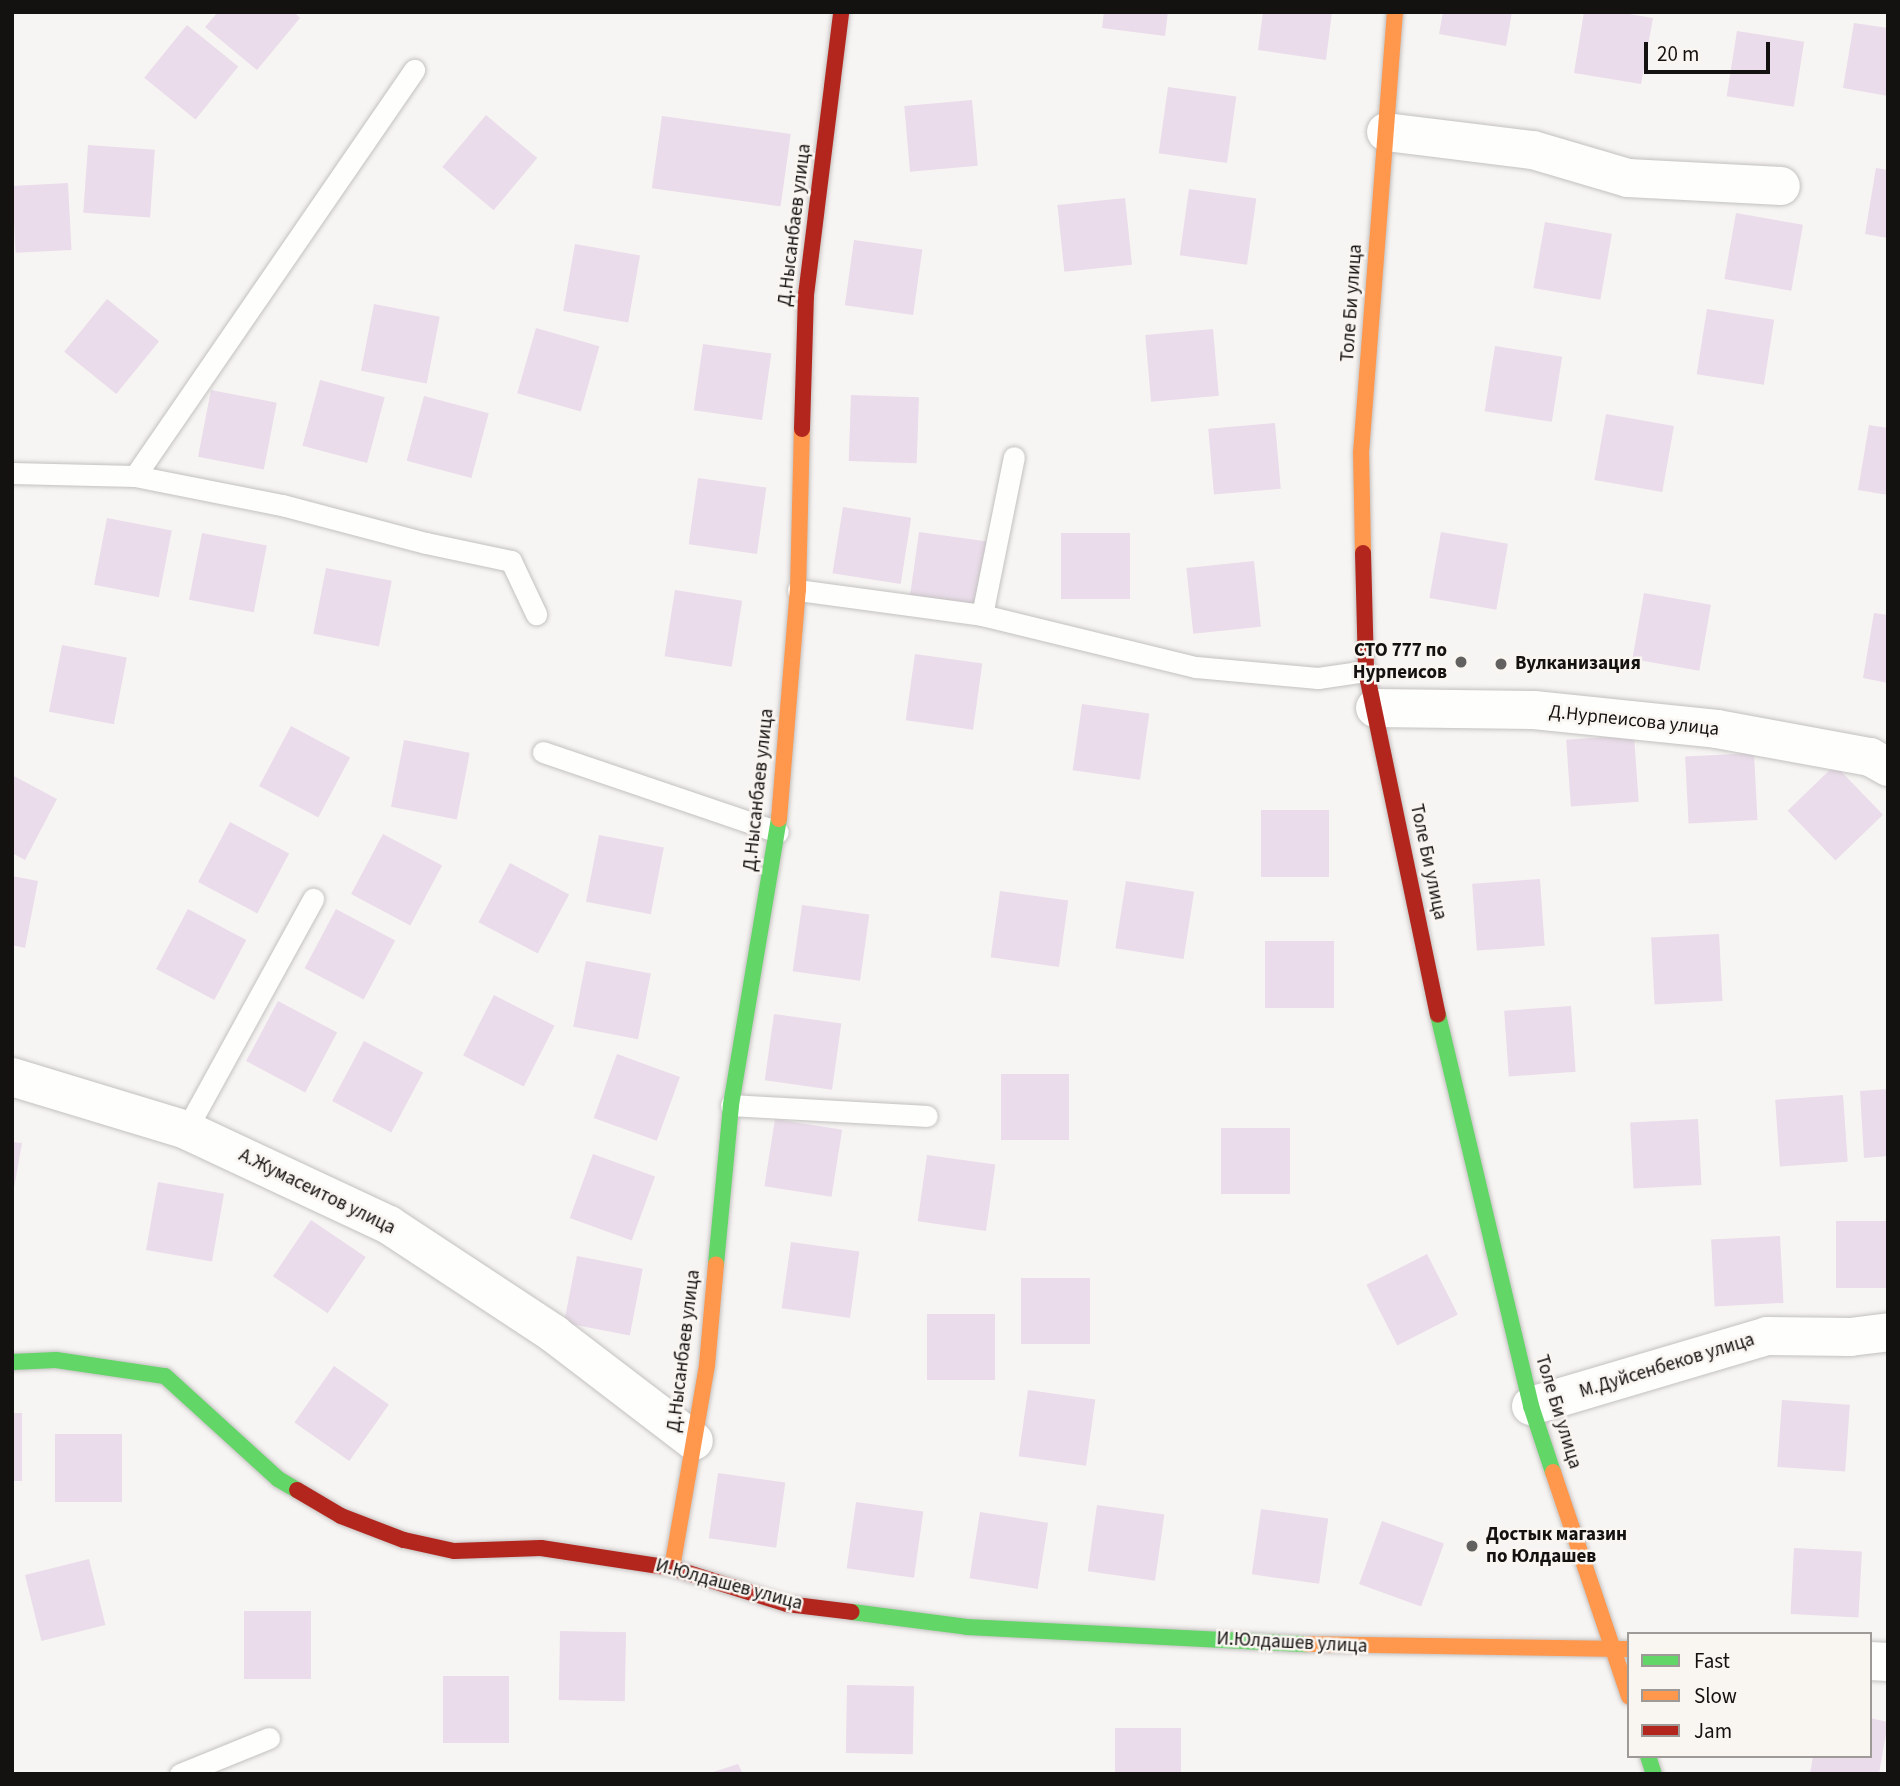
<!DOCTYPE html>
<meta charset="utf-8">
<style>
body{margin:0}
#map{position:relative;width:1900px;height:1786px;overflow:hidden;background:#f7f5f3;font-family:"Source Sans 3",sans-serif}
div>[style]{position:absolute}
[style*='--x']{left:calc(var(--x)*1px);top:calc(var(--y)*1px);width:calc(var(--w)*1px);rotate:calc(var(--a)*1deg)}
.building>*{inset:0;background:#eadcea;transform-origin:0 0}
.roads{filter:drop-shadow(0 0 2px #c3c1c0) drop-shadow(0 0 2px #c3c1c0)}
.lane>*{height:21px;margin:-10.5px;padding:0 10.5px;transform-origin:10.5px;border-radius:10.5px;background:#fefefd}
.street>*{height:38px;margin:-19px;padding:0 19px;transform-origin:19px;border-radius:19px;background:#fefefd}
.fast>*{height:16px;margin:-8px;padding:0 8px;transform-origin:8px;border-radius:8px;background:#63d668}
.slow>*{height:16px;margin:-8px;padding:0 8px;transform-origin:8px;border-radius:8px;background:#ff974d}
.jam>*{height:16px;margin:-8px;padding:0 8px;transform-origin:8px;border-radius:8px;background:#b3261e}
.dots>*{width:19px;height:19px;translate:-50% -50%;box-sizing:border-box;border:4px solid #f9f5f1;border-radius:50%}
span{translate:-50% -50%;white-space:nowrap;text-align:center;line-height:1.15;-webkit-text-stroke:5px #f9f5f1;paint-order:stroke}
.street-label{font-size:19px;color:#141211}
.poi-label{font-size:19px;color:#141211;font-weight:700}
.right{translate:-100% -50%;text-align:right}
.left{translate:0 -50%;text-align:left}
.frame{position:absolute;inset:0;border:14px solid #141211;pointer-events:none}
.legend{position:absolute;left:1627px;top:1632px;width:245px;height:126px;box-sizing:border-box;background:#f9f5f1;border:2px solid #9d9a97;margin:0;padding:9px 12px;list-style:none;font-size:21px;color:#141211}
.legend li{display:flex;align-items:center;gap:14px;height:35px}
.legend b{width:35px;border:2px solid #9d9a97}
.scale{position:absolute;left:1644px;top:42px;width:126px;height:32px;box-sizing:border-box;border:4px solid #141211;border-top:0;padding-left:9px;font-size:21px;line-height:24px;white-space:nowrap;color:#141211;-webkit-text-stroke:5px #f9f5f1;paint-order:stroke}
</style>
<div id="map">
<div class="building">
<i style="clip-path:polygon(218px 12px,294px 12px,300px 18px,257px 70px,205px 27px)"></i>
<i style="clip-path:polygon(1104px 12px,1168px 12px,1165px 36px,1102px 28px)"></i>
<i style="clip-path:polygon(1263px 12px,1332px 12px,1326px 60px,1258px 50px)"></i>
<i style="clip-path:polygon(1443px 12px,1512px 12px,1506px 46px,1439px 34px)"></i>
<i style="clip-path:polygon(1584px 12px,1617px 12px,1653px 18px,1641px 84px,1574px 73px)"></i>
<i style="clip-path:polygon(1854px 23px,1888px 28px,1888px 96px,1843px 88px)"></i>
<i style="left:187px;top:25px;width:66px;height:68px;rotate:39deg"></i>
<i style="left:1737px;top:31px;width:68px;height:66px;rotate:9deg"></i>
<i style="left:1168px;top:87px;width:69px;height:67px;rotate:8deg"></i>
<i style="left:972px;top:100px;width:66px;height:68px;rotate:85deg"></i>
<i style="left:486px;top:115px;width:67px;height:68px;rotate:40deg"></i>
<i style="left:662px;top:116px;width:130px;height:73px;rotate:8deg"></i>
<i style="left:88px;top:145px;width:67px;height:68px;rotate:4deg"></i>
<i style="clip-path:polygon(1876px 168px,1888px 170px,1888px 238px,1865px 234px)"></i>
<i style="left:68px;top:183px;width:67px;height:56px;rotate:87deg"></i>
<i style="left:1189px;top:189px;width:68px;height:67px;rotate:8deg"></i>
<i style="left:1125px;top:198px;width:67px;height:68px;rotate:84deg"></i>
<i style="left:1736px;top:213px;width:68px;height:67px;rotate:10deg"></i>
<i style="left:1545px;top:222px;width:68px;height:67px;rotate:10deg"></i>
<i style="left:854px;top:240px;width:69px;height:66px;rotate:8deg"></i>
<i style="left:575px;top:244px;width:66px;height:68px;rotate:10deg"></i>
<i style="left:107px;top:299px;width:67px;height:68px;rotate:39deg"></i>
<i style="left:374px;top:304px;width:67px;height:68px;rotate:11deg"></i>
<i style="left:1707px;top:309px;width:68px;height:66px;rotate:9deg"></i>
<i style="left:536px;top:328px;width:66px;height:68px;rotate:16deg"></i>
<i style="left:1213px;top:329px;width:67px;height:68px;rotate:85deg"></i>
<i style="left:703px;top:344px;width:69px;height:67px;rotate:8deg"></i>
<i style="left:1495px;top:346px;width:68px;height:66px;rotate:9deg"></i>
<i style="left:320px;top:380px;width:67px;height:68px;rotate:15deg"></i>
<i style="left:211px;top:390px;width:67px;height:68px;rotate:11deg"></i>
<i style="left:851px;top:395px;width:68px;height:66px;rotate:2deg"></i>
<i style="left:424px;top:396px;width:67px;height:67px;rotate:15deg"></i>
<i style="left:1606px;top:414px;width:69px;height:67px;rotate:10deg"></i>
<i style="left:1275px;top:423px;width:66px;height:67px;rotate:85deg"></i>
<i style="clip-path:polygon(1869px 425px,1888px 428px,1888px 495px,1858px 490px)"></i>
<i style="left:698px;top:478px;width:69px;height:67px;rotate:8deg"></i>
<i style="left:843px;top:507px;width:69px;height:67px;rotate:9deg"></i>
<i style="left:107px;top:518px;width:66px;height:68px;rotate:11deg"></i>
<i style="left:919px;top:532px;width:69px;height:66px;rotate:8deg"></i>
<i style="left:1441px;top:532px;width:68px;height:67px;rotate:10deg"></i>
<i style="left:202px;top:533px;width:66px;height:68px;rotate:11deg"></i>
<i style="left:1130px;top:533px;width:66px;height:69px;rotate:90deg"></i>
<i style="left:1254px;top:561px;width:66px;height:68px;rotate:84deg"></i>
<i style="left:326px;top:568px;width:67px;height:67px;rotate:11deg"></i>
<i style="left:675px;top:590px;width:68px;height:67px;rotate:9deg"></i>
<i style="left:1644px;top:593px;width:68px;height:67px;rotate:10deg"></i>
<i style="clip-path:polygon(1874px 613px,1888px 615px,1888px 683px,1863px 678px)"></i>
<i style="left:62px;top:645px;width:66px;height:68px;rotate:11deg"></i>
<i style="left:915px;top:654px;width:68px;height:67px;rotate:8deg"></i>
<i style="left:1082px;top:704px;width:68px;height:67px;rotate:8deg"></i>
<i style="left:291px;top:726px;width:67px;height:68px;rotate:28deg"></i>
<i style="left:1634px;top:735px;width:67px;height:68px;rotate:86deg"></i>
<i style="left:404px;top:740px;width:67px;height:68px;rotate:11deg"></i>
<i style="left:1754px;top:753px;width:67px;height:69px;rotate:87deg"></i>
<i style="left:1835px;top:765px;width:69px;height:66px;rotate:46deg"></i>
<i style="clip-path:polygon(12px 775px,57px 799px,25px 860px,12px 853px)"></i>
<i style="left:1261px;top:810px;width:68px;height:67px"></i>
<i style="left:230px;top:822px;width:67px;height:68px;rotate:28deg"></i>
<i style="left:383px;top:834px;width:67px;height:68px;rotate:28deg"></i>
<i style="left:599px;top:835px;width:66px;height:68px;rotate:11deg"></i>
<i style="left:510px;top:863px;width:67px;height:67px;rotate:28deg"></i>
<i style="clip-path:polygon(12px 876px,38px 881px,25px 948px,12px 945px)"></i>
<i style="left:1540px;top:879px;width:67px;height:68px;rotate:86deg"></i>
<i style="left:1126px;top:881px;width:69px;height:68px;rotate:9deg"></i>
<i style="left:1000px;top:891px;width:69px;height:67px;rotate:8deg"></i>
<i style="left:802px;top:905px;width:68px;height:67px;rotate:8deg"></i>
<i style="left:188px;top:909px;width:66px;height:68px;rotate:28deg"></i>
<i style="left:336px;top:909px;width:67px;height:67px;rotate:28deg"></i>
<i style="left:1719px;top:934px;width:67px;height:68px;rotate:87deg"></i>
<i style="left:1265px;top:941px;width:69px;height:67px"></i>
<i style="left:586px;top:961px;width:66px;height:67px;rotate:11deg"></i>
<i style="left:494px;top:995px;width:68px;height:68px;rotate:27deg"></i>
<i style="left:278px;top:1001px;width:67px;height:68px;rotate:28deg"></i>
<i style="left:1571px;top:1006px;width:66px;height:67px;rotate:86deg"></i>
<i style="left:774px;top:1014px;width:68px;height:67px;rotate:8deg"></i>
<i style="left:364px;top:1041px;width:67px;height:68px;rotate:28deg"></i>
<i style="left:617px;top:1054px;width:67px;height:68px;rotate:20deg"></i>
<i style="left:1001px;top:1074px;width:68px;height:66px"></i>
<i style="clip-path:polygon(1888px 1089px,1888px 1156px,1864px 1158px,1860px 1091px)"></i>
<i style="left:1843px;top:1095px;width:67px;height:68px;rotate:86deg"></i>
<i style="left:775px;top:1119px;width:68px;height:68px;rotate:9deg"></i>
<i style="left:1698px;top:1119px;width:66px;height:68px;rotate:87deg"></i>
<i style="left:1221px;top:1128px;width:69px;height:66px"></i>
<i style="clip-path:polygon(12px 1142px,22px 1143px,14px 1188px,12px 1187px)"></i>
<i style="left:593px;top:1154px;width:66px;height:68px;rotate:20deg"></i>
<i style="left:927px;top:1155px;width:69px;height:67px;rotate:8deg"></i>
<i style="left:158px;top:1182px;width:67px;height:69px;rotate:10deg"></i>
<i style="left:311px;top:1220px;width:66px;height:68px;rotate:34deg"></i>
<i style="left:1888px;top:1221px;width:67px;height:52px;rotate:90deg"></i>
<i style="left:1780px;top:1236px;width:67px;height:69px;rotate:87deg"></i>
<i style="left:791px;top:1242px;width:69px;height:67px;rotate:8deg"></i>
<i style="left:1427px;top:1254px;width:68px;height:68px;rotate:63deg"></i>
<i style="left:577px;top:1256px;width:67px;height:68px;rotate:11deg"></i>
<i style="left:1021px;top:1278px;width:69px;height:66px"></i>
<i style="left:927px;top:1314px;width:68px;height:66px"></i>
<i style="left:334px;top:1366px;width:67px;height:69px;rotate:35deg"></i>
<i style="left:1028px;top:1390px;width:68px;height:67px;rotate:8deg"></i>
<i style="left:1782px;top:1400px;width:68px;height:67px;rotate:4deg"></i>
<i style="left:12px;top:1413px;width:10px;height:68px"></i>
<i style="left:55px;top:1434px;width:67px;height:68px"></i>
<i style="left:718px;top:1473px;width:68px;height:66px;rotate:8deg"></i>
<i style="left:856px;top:1502px;width:68px;height:67px;rotate:8deg"></i>
<i style="left:1097px;top:1505px;width:68px;height:67px;rotate:8deg"></i>
<i style="left:1261px;top:1509px;width:68px;height:66px;rotate:8deg"></i>
<i style="left:980px;top:1512px;width:69px;height:67px;rotate:9deg"></i>
<i style="left:1382px;top:1521px;width:66px;height:67px;rotate:20deg"></i>
<i style="left:1794px;top:1548px;width:68px;height:66px;rotate:3deg"></i>
<i style="left:89px;top:1559px;width:68px;height:66px;rotate:76deg"></i>
<i style="left:244px;top:1611px;width:67px;height:68px"></i>
<i style="left:560px;top:1631px;width:66px;height:69px;rotate:1deg"></i>
<i style="left:443px;top:1676px;width:66px;height:67px"></i>
<i style="left:847px;top:1685px;width:67px;height:68px;rotate:1deg"></i>
<i style="clip-path:polygon(1870px 1718px,1888px 1722px,1879px 1774px,1810px 1774px,1813px 1756px,1870px 1756px)"></i>
<i style="left:1115px;top:1728px;width:66px;height:46px"></i>
<i style="clip-path:polygon(738px 1764px,743px 1774px,710px 1774px,710px 1773px)"></i>
</div>
<div class="roads">
<div class="lane">
<i style="--x:12;--y:473;--w:123;--a:1.4"></i>
<i style="--x:135;--y:476;--w:493;--a:-55.5"></i>
<i style="--x:135;--y:476;--w:150;--a:11.2"></i>
<i style="--x:282;--y:505;--w:149;--a:14.8"></i>
<i style="--x:426;--y:543;--w:87;--a:12"></i>
<i style="--x:511;--y:561;--w:59;--a:64.7"></i>
<i style="--x:798;--y:590;--w:186;--a:7.7"></i>
<i style="--x:982;--y:615;--w:220;--a:13.7"></i>
<i style="--x:1196;--y:667;--w:122;--a:5.2"></i>
<i style="--x:1318;--y:678;--w:49;--a:-8.3"></i>
<i style="--x:982;--y:615;--w:161;--a:-78.6"></i>
<i style="--x:543;--y:752;--w:248;--a:18.8"></i>
<i style="--x:731;--y:1105;--w:196;--a:3.2"></i>
<i style="--x:186;--y:1130;--w:264;--a:-61.2"></i>
<i style="--x:180;--y:1774;--w:96;--a:-22"></i>
</div>
<div class="street">
<i style="--x:1386;--y:132;--w:148;--a:7"></i>
<i style="--x:1533;--y:150;--w:99;--a:16.4"></i>
<i style="--x:1628;--y:178;--w:153;--a:3"></i>
<i style="--x:1375;--y:708;--w:159;--a:0.7"></i>
<i style="--x:1534;--y:710;--w:184;--a:5.9"></i>
<i style="--x:1717;--y:729;--w:156;--a:10.4"></i>
<i style="--x:1870;--y:757;--w:21;--a:29"></i>
<i style="--x:12;--y:1077;--w:182;--a:16.9"></i>
<i style="--x:186;--y:1130;--w:224;--a:25.1"></i>
<i style="--x:389;--y:1225;--w:198;--a:33.4"></i>
<i style="--x:554;--y:1334;--w:176;--a:37.4"></i>
<i style="--x:1531;--y:1406;--w:246;--a:-16.5"></i>
<i style="--x:1767;--y:1336;--w:83;--a:0.7"></i>
<i style="--x:1850;--y:1337;--w:38;--a:-7"></i>
<i style="--x:1870;--y:1661;--w:18;--a:3"></i>
</div>
<div class="fast">
<i style="--x:1438;--y:1015;--w:402;--a:76.6"></i>
<i style="--x:1531;--y:1406;--w:70;--a:71.6"></i>
<i style="--x:716;--y:1264;--w:160;--a:-84.6"></i>
<i style="--x:731;--y:1105;--w:290;--a:-80.5"></i>
<i style="--x:12;--y:1362;--w:44;--a:-2.6"></i>
<i style="--x:56;--y:1360;--w:110;--a:8.4"></i>
<i style="--x:165;--y:1376;--w:153;--a:42.3"></i>
<i style="--x:278;--y:1479;--w:22;--a:30"></i>
<i style="--x:852;--y:1612;--w:116;--a:7.4"></i>
<i style="--x:967;--y:1627;--w:340;--a:2.9"></i>
<i style="--x:1648;--y:1756;--w:19;--a:72"></i>
</div>
<div class="slow">
<i style="--x:1363;--y:553;--w:100;--a:-91.1"></i>
<i style="--x:1361;--y:453;--w:442;--a:-85.6"></i>
<i style="--x:779;--y:819;--w:230;--a:-85.3"></i>
<i style="--x:798;--y:590;--w:161;--a:-88.6"></i>
<i style="--x:1553;--y:1472;--w:237;--a:71.3"></i>
<i style="--x:672;--y:1568;--w:206;--a:-80.2"></i>
<i style="--x:707;--y:1365;--w:101;--a:-84.9"></i>
<i style="--x:1307;--y:1644;--w:322;--a:0.9"></i>
</div>
<div class="jam">
<i style="--x:802;--y:429;--w:134;--a:-88.3"></i>
<i style="--x:806;--y:295;--w:285;--a:-82.9"></i>
<i style="--x:1363;--y:553;--w:118;--a:88.5"></i>
<i style="--x:1366;--y:671;--w:351;--a:78.2"></i>
<i style="--x:297;--y:1490;--w:51;--a:30.6"></i>
<i style="--x:341;--y:1516;--w:67;--a:20.9"></i>
<i style="--x:404;--y:1540;--w:51;--a:12.4"></i>
<i style="--x:454;--y:1551;--w:87;--a:-2"></i>
<i style="--x:541;--y:1548;--w:133;--a:8.7"></i>
<i style="--x:672;--y:1568;--w:121;--a:17.4"></i>
<i style="--x:787;--y:1604;--w:65;--a:7"></i>
</div>
</div>
<div class="dots">
<i style="left:1461px;top:662px;background:#636160"></i>
<i style="left:1501px;top:664px;background:#636160"></i>
<i style="left:1472px;top:1546px;background:#636160"></i>
</div>
<div class="street-label">
<span style="left:795px;top:225px;rotate:-83deg">Д.Нысанбаев улица</span>
<span style="left:1352px;top:303px;rotate:-86deg">Толе Би улица</span>
<span style="left:1634px;top:721px;rotate:6deg">Д.Нурпеисова улица</span>
<span style="left:759px;top:790px;rotate:-84deg">Д.Нысанбаев улица</span>
<span style="left:1428px;top:862px;rotate:78deg">Толе Би улица</span>
<span style="left:317px;top:1192px;rotate:26deg">А.Жумасеитов улица</span>
<span style="left:684px;top:1351px;rotate:-83deg">Д.Нысанбаев улица</span>
<span style="left:1667px;top:1366px;rotate:-17deg">М.Дуйсенбеков улица</span>
<span style="left:1558px;top:1412px;rotate:73deg">Толе Би улица</span>
<span style="left:729px;top:1585px;rotate:15deg">И.Юлдашев улица</span>
<span style="left:1292px;top:1643px;rotate:3deg">И.Юлдашев улица</span>
</div>
<div class="poi-label">
<span class="right" style="left:1447px;top:662px">СТО 777 по<br>Нурпеисов</span>
<span class="left" style="left:1515px;top:664px">Вулканизация</span>
<span class="left" style="left:1486px;top:1546px">Достык магазин<br>по Юлдашев</span>
</div>
<div class="frame"></div>
<ul class="legend">
<li><b style="height:9px;background:#63d668"></b>Fast</li>
<li><b style="height:9px;background:#ff974d"></b>Slow</li>
<li><b style="height:9px;background:#b3261e"></b>Jam</li>
</ul>
<div class="scale">20 m</div>
</div>
